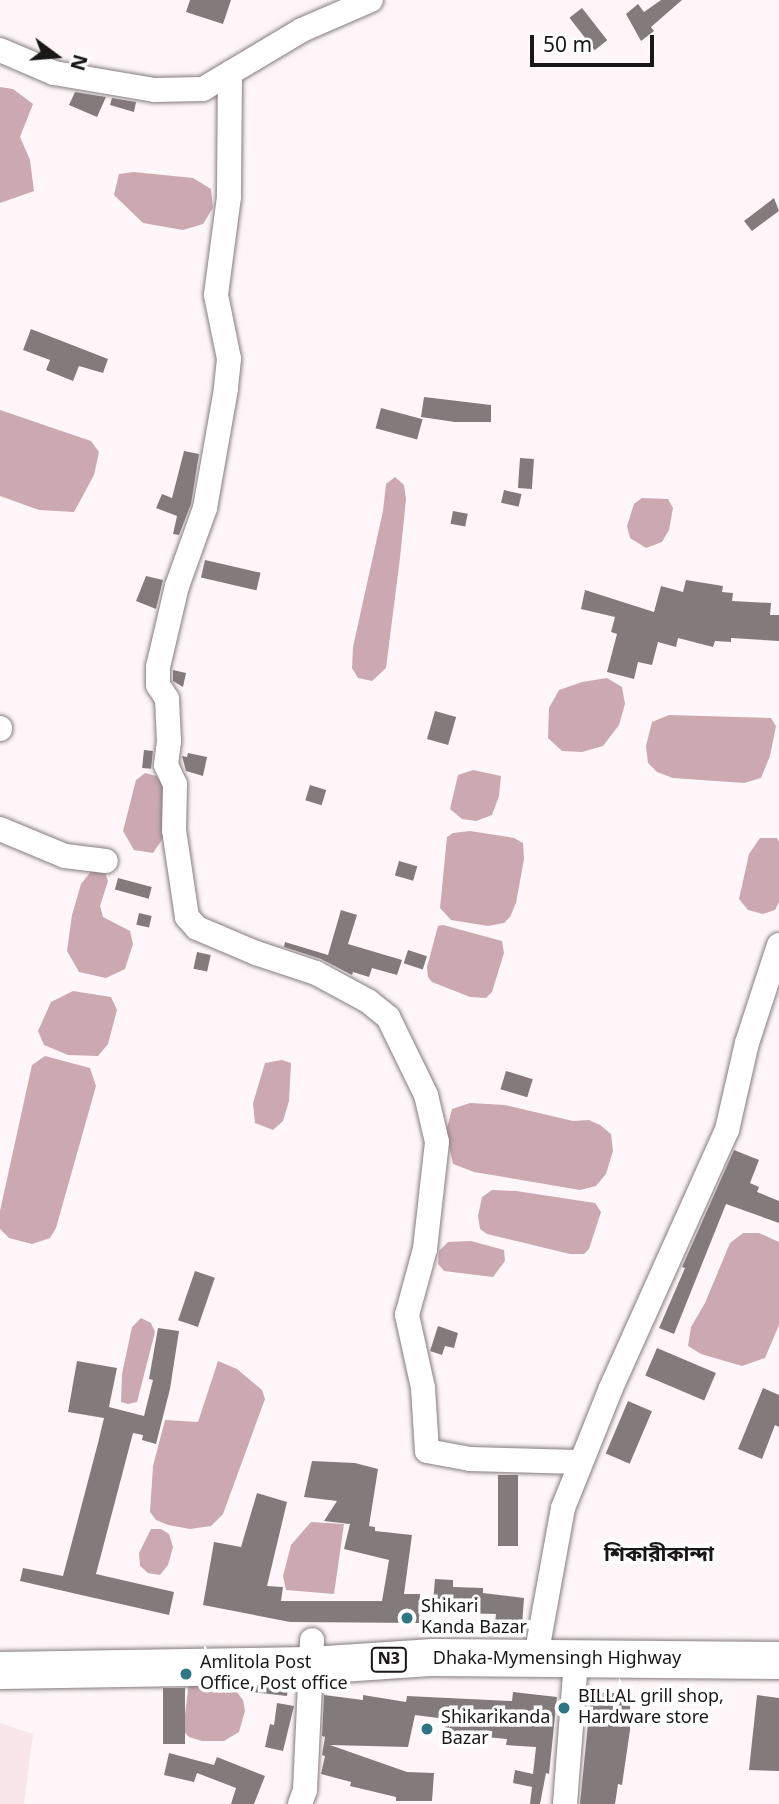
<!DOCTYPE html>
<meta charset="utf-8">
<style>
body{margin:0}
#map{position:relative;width:779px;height:1804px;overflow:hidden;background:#fef6f8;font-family:Georgia,"Noto Sans Bengali",serif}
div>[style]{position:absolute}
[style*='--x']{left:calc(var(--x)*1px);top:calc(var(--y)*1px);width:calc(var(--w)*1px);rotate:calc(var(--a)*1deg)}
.built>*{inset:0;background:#f9e6ea}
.water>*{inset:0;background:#cca9b1}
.building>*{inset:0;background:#837a7c;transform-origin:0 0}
.roads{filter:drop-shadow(0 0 2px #847c7e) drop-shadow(0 0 2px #847c7e)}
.minor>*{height:24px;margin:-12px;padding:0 12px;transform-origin:12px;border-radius:12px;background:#fff}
.highway>*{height:37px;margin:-18.5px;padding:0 18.5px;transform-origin:18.5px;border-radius:18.5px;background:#fff}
.dots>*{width:19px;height:19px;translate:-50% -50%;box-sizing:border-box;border:4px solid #fff;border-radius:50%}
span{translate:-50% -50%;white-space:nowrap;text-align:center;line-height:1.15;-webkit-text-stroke:7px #fff;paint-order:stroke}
.shield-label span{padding:2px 5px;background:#fff;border:2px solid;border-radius:5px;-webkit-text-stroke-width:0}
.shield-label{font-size:16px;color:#1a1717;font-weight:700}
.poi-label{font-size:18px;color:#1a1717}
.left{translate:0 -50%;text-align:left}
.street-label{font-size:18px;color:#1a1717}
.quarter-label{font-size:21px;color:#1a1717;font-weight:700}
.north{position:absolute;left:21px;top:21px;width:70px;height:70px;-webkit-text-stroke:5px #fff;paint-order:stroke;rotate:106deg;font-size:19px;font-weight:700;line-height:28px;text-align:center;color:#1a1717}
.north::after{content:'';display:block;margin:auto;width:24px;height:32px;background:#1a1717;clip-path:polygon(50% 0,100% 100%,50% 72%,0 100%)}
.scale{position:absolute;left:530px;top:35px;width:124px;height:32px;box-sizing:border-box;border:4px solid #1a1717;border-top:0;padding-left:9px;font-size:21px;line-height:24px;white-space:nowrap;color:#1a1717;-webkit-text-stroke:5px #fff;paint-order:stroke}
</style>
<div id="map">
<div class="built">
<i style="clip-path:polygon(0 1723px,33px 1734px,24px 1804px,0 1804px)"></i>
</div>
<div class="water">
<i style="clip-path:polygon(0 87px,13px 89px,33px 104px,20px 137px,30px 160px,34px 191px,0 203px)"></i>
<i style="clip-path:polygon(134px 172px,193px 178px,211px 189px,213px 208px,203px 224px,183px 230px,143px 223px,114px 195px,119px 174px)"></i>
<i style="clip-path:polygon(0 410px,91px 441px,99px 452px,94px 475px,74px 512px,39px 510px,0 496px)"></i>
<i style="clip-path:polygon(395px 477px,404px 485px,406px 499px,400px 558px,386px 668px,372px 681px,358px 678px,352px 668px,353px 647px,383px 511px,386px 484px)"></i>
<i style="clip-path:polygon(642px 498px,668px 499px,673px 508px,669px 530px,662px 542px,646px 548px,630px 538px,627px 526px,634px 504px)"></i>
<i style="clip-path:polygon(607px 678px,622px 687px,625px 704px,619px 725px,603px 746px,582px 752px,562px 751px,548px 738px,549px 708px,559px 690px,582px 682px)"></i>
<i style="clip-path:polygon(669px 715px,771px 718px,776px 726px,770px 756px,761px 778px,744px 783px,673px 778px,657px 772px,648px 763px,646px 746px,652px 722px)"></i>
<i style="clip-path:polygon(473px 770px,501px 776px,499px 796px,492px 815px,476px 821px,462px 819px,450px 809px,458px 775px)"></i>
<i style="clip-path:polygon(145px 773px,156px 776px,167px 789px,163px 838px,153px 853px,134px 850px,123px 831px,136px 780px)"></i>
<i style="clip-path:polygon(470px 831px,514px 838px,523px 843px,524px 859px,516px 903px,510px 917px,504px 923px,488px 926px,451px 920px,440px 908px,447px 837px,453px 833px)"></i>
<i style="clip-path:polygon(760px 838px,777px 838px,779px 842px,779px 902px,775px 910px,763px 914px,748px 910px,739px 899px,749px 854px)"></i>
<i style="clip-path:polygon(92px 870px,104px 870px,108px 881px,100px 906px,103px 917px,130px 931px,133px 944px,125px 969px,106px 978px,79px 972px,67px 951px,72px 915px,81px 884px)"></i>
<i style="clip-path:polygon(443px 925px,502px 941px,504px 953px,492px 992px,486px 998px,470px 997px,432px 982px,428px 977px,427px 967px,438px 926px)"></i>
<i style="clip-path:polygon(73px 991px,111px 997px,117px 1010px,108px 1044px,98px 1056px,68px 1055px,44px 1045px,38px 1031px,51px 1002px)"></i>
<i style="clip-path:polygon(45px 1056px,90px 1068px,96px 1086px,56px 1228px,50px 1238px,32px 1244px,9px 1238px,0 1229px,0 1211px,32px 1065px)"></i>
<i style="clip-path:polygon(282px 1060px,291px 1063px,289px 1101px,283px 1121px,273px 1130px,255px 1123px,253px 1103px,265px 1063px)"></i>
<i style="clip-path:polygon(470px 1103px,505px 1105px,573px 1121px,589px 1120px,600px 1125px,611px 1134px,613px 1151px,606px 1174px,596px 1186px,580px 1190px,474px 1172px,453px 1164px,446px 1132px,452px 1109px)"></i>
<i style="clip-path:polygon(492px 1190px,516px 1191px,595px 1203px,601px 1212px,589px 1249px,584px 1254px,570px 1254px,487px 1234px,480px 1229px,478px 1216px,482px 1197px)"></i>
<i style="clip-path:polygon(743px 1233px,759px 1233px,779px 1242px,779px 1325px,765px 1358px,742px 1366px,701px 1354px,688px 1346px,691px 1327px,705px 1303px,730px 1243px)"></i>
<i style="clip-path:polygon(471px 1241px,504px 1250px,505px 1261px,493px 1277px,444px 1271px,438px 1264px,439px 1251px,448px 1242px)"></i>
<i style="clip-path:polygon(141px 1318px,151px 1323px,155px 1332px,137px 1402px,128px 1404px,121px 1402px,122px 1374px,132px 1327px)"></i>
<i style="clip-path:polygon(218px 1361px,237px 1369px,262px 1390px,265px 1399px,223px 1514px,211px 1526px,190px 1529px,168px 1525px,156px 1520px,150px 1512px,153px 1466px,165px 1420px,198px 1422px)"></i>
<i style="clip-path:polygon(311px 1522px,344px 1524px,334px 1594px,286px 1590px,283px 1576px,291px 1545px)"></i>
<i style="clip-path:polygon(151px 1529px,161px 1529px,169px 1534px,173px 1547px,168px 1565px,160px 1575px,148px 1573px,140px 1566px,139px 1553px)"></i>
<i style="clip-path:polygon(201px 1678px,233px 1687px,243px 1700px,245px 1711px,239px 1732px,224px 1741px,202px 1741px,189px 1737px,183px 1731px,189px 1682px)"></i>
</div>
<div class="building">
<i style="clip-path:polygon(190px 0,231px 0,223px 24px,186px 12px)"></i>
<i style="clip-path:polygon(661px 0,682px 0,651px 27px,654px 31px,641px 41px,626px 14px,638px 4px,644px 12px)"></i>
<i style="left:582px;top:8px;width:41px;height:16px;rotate:52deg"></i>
<i style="clip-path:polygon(75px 92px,106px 97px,97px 117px,69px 105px)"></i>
<i style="clip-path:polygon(112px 98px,136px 102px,134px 112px,110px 105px)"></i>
<i style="clip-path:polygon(774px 198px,779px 211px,752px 231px,744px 221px)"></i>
<i style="clip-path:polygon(31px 329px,108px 359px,103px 373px,79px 366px,73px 381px,46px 370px,50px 360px,23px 350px)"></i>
<i style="clip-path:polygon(424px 397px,491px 405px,491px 422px,455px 422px,421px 417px)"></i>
<i style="left:381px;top:408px;width:43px;height:21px;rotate:15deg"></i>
<i style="clip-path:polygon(184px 451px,199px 454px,191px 504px,179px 535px,173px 534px,177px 516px,156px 508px,162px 494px,172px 498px)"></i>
<i style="left:520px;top:458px;width:14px;height:30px;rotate:4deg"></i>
<i style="left:504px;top:490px;width:18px;height:13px;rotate:13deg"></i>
<i style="left:453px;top:511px;width:15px;height:13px;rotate:11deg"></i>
<i style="left:205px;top:560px;width:57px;height:18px;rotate:13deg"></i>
<i style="clip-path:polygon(146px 576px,163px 580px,156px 609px,136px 601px)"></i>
<i style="clip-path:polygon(686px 580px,723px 586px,722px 592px,733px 593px,732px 601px,771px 603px,770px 615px,779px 615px,779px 641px,731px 638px,731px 642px,715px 641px,713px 647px,678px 638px,676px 647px,658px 642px,652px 665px,638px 662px,634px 679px,607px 672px,617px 634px,611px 632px,615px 617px,581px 609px,585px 590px,654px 612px,661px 586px,683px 592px)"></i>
<i style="clip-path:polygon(173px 670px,186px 673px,183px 687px,173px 681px)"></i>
<i style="left:435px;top:711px;width:22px;height:29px;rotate:16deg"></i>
<i style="left:144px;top:750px;width:9px;height:18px;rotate:6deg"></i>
<i style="clip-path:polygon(188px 753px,207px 757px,203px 776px,186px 771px,182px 756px,187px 757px)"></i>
<i style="left:310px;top:785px;width:17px;height:16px;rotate:17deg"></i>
<i style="left:399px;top:861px;width:19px;height:15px;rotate:16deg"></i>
<i style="left:118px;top:878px;width:35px;height:12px;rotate:15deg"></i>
<i style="clip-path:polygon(341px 910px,357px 915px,348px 944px,402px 960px,397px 975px,372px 968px,369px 977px,353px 972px,352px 975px,321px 959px,284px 947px,285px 942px,328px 955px)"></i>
<i style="left:139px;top:913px;width:13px;height:12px;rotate:13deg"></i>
<i style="left:408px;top:950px;width:20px;height:14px;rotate:18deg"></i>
<i style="left:197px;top:952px;width:14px;height:17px;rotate:12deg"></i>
<i style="left:506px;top:1071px;width:28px;height:19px;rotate:17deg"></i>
<i style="clip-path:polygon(734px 1150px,759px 1160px,750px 1183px,759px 1187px,757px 1192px,779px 1201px,779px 1223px,726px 1204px,674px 1334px,659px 1328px,685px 1268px,682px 1267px)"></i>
<i style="left:195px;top:1271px;width:21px;height:52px;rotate:19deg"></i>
<i style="clip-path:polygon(438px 1326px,458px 1333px,454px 1348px,445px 1346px,442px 1355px,430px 1351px)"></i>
<i style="clip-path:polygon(158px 1328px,179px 1331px,170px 1389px,156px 1444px,142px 1440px,143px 1435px,133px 1433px,96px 1574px,174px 1592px,169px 1615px,20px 1581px,23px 1568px,63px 1576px,98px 1443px,104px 1418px,68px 1412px,77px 1361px,117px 1368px,109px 1407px,144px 1416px,153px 1380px,149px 1379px)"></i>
<i style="left:657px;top:1348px;width:64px;height:30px;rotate:23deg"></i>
<i style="clip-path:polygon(763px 1388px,779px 1395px,779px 1427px,775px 1425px,762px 1459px,738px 1449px)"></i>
<i style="left:628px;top:1401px;width:26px;height:57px;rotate:23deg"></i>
<i style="clip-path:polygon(312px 1461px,355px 1463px,378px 1469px,369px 1526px,375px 1527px,375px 1531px,412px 1535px,404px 1594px,420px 1594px,419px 1623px,290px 1622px,203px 1605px,214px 1542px,241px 1547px,257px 1493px,287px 1502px,267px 1586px,283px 1587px,281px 1601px,382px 1601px,389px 1560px,344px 1549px,350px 1524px,324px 1521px,337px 1501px,304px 1497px)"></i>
<i style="left:498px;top:1475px;width:20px;height:71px"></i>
<i style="clip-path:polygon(435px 1579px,453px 1580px,453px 1587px,483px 1588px,483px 1593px,524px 1598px,522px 1626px,495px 1623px,496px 1614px,456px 1613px,456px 1604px,433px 1602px)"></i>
<i style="clip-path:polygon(288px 1686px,287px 1696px,243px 1691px,244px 1687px)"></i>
<i style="left:163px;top:1688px;width:22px;height:56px"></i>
<i style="clip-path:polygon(513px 1692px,557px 1697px,549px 1774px,546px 1773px,540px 1804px,530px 1804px,532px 1787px,513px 1783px,515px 1770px,533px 1774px,536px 1747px,506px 1745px,507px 1739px,445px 1733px,446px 1719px,415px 1715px,408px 1747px,330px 1745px,407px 1772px,434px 1773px,432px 1801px,396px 1801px,396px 1797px,350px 1786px,351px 1782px,321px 1774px,325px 1756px,322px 1755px,325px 1737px,322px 1736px,324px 1695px,363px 1700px,363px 1695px,406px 1702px,407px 1696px,512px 1701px)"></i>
<i style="clip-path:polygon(591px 1693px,630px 1693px,630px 1730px,622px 1785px,618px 1784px,615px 1804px,580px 1804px)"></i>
<i style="clip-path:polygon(757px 1695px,779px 1698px,779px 1771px,749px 1770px)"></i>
<i style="clip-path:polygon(277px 1703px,294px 1706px,283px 1751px,265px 1747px,270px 1724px,274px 1725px)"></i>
<i style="clip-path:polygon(169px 1753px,214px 1765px,217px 1757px,265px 1776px,254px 1804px,231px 1804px,236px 1788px,197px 1773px,194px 1782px,164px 1775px)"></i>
</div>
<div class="roads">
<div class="minor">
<i style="--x:0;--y:50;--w:59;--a:23.1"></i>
<i style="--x:54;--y:73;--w:102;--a:9.6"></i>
<i style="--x:155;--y:90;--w:48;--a:-1.2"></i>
<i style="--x:203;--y:89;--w:115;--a:-30.8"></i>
<i style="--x:302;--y:30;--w:75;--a:-23.5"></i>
<i style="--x:230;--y:73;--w:124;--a:90.5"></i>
<i style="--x:229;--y:197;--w:99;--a:97.6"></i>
<i style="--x:216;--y:295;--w:65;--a:78.5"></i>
<i style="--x:229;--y:359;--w:30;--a:96"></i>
<i style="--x:226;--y:389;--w:121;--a:100"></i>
<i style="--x:205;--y:508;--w:83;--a:109.7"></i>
<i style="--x:177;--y:586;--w:83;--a:103.2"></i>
<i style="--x:158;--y:667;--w:18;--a:90"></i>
<i style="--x:158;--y:685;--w:17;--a:57"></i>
<i style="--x:167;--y:699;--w:42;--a:87.3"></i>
<i style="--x:169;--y:741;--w:24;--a:97"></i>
<i style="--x:166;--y:765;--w:21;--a:65"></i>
<i style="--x:175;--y:784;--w:46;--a:91.2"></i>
<i style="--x:174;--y:830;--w:88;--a:81.5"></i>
<i style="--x:187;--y:917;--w:15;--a:48"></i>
<i style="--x:197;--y:928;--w:64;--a:23"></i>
<i style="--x:256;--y:953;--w:63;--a:18.4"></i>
<i style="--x:316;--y:973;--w:59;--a:28.3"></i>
<i style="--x:368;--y:1001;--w:26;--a:39"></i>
<i style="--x:388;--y:1017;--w:87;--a:64"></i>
<i style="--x:426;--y:1095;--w:48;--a:76.8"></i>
<i style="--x:437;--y:1142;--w:108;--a:96.4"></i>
<i style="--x:425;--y:1249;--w:68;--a:105.3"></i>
<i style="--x:407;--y:1315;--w:75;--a:77.6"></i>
<i style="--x:423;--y:1388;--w:63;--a:86.4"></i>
<i style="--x:427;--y:1451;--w:44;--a:10.5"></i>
<i style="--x:470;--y:1459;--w:109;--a:1.6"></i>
<i style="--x:0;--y:728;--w:1;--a:90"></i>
<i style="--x:0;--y:829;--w:70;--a:22.6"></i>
<i style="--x:65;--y:856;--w:41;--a:7"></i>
<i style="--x:539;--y:1640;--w:134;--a:-79.7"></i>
<i style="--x:563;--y:1508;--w:129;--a:-68.2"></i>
<i style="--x:611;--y:1388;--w:283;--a:-65.8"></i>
<i style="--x:727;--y:1130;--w:89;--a:-77.1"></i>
<i style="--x:747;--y:1043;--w:103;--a:-71.9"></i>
<i style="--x:300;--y:1804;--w:15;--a:-70"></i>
<i style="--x:305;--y:1790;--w:150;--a:-87.3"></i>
<i style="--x:565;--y:1804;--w:144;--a:-85.6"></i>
</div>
<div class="highway">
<i style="--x:0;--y:1670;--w:311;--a:-0.9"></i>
<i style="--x:311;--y:1665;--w:122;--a:-3.8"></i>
<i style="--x:433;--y:1657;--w:346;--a:0.5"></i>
</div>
</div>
<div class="dots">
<i style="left:407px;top:1618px;background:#307583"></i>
<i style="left:186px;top:1674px;background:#307583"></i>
<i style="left:564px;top:1708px;background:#307583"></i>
<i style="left:427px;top:1729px;background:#307583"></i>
</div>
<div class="shield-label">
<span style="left:389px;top:1660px">N3</span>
</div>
<div class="poi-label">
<span class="left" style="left:421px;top:1618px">Shikari<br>Kanda Bazar</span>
<span class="left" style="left:200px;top:1674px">Amlitola Post<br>Office, Post office</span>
<span class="left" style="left:578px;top:1708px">BILLAL grill shop,<br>Hardware store</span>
<span class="left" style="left:441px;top:1729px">Shikarikanda<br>Bazar</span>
</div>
<div class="street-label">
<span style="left:557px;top:1659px">Dhaka-Mymensingh Highway</span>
</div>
<div class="quarter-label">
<span style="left:659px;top:1556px">শিকারীকান্দা</span>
</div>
<div class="north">N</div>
<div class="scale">50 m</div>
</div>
